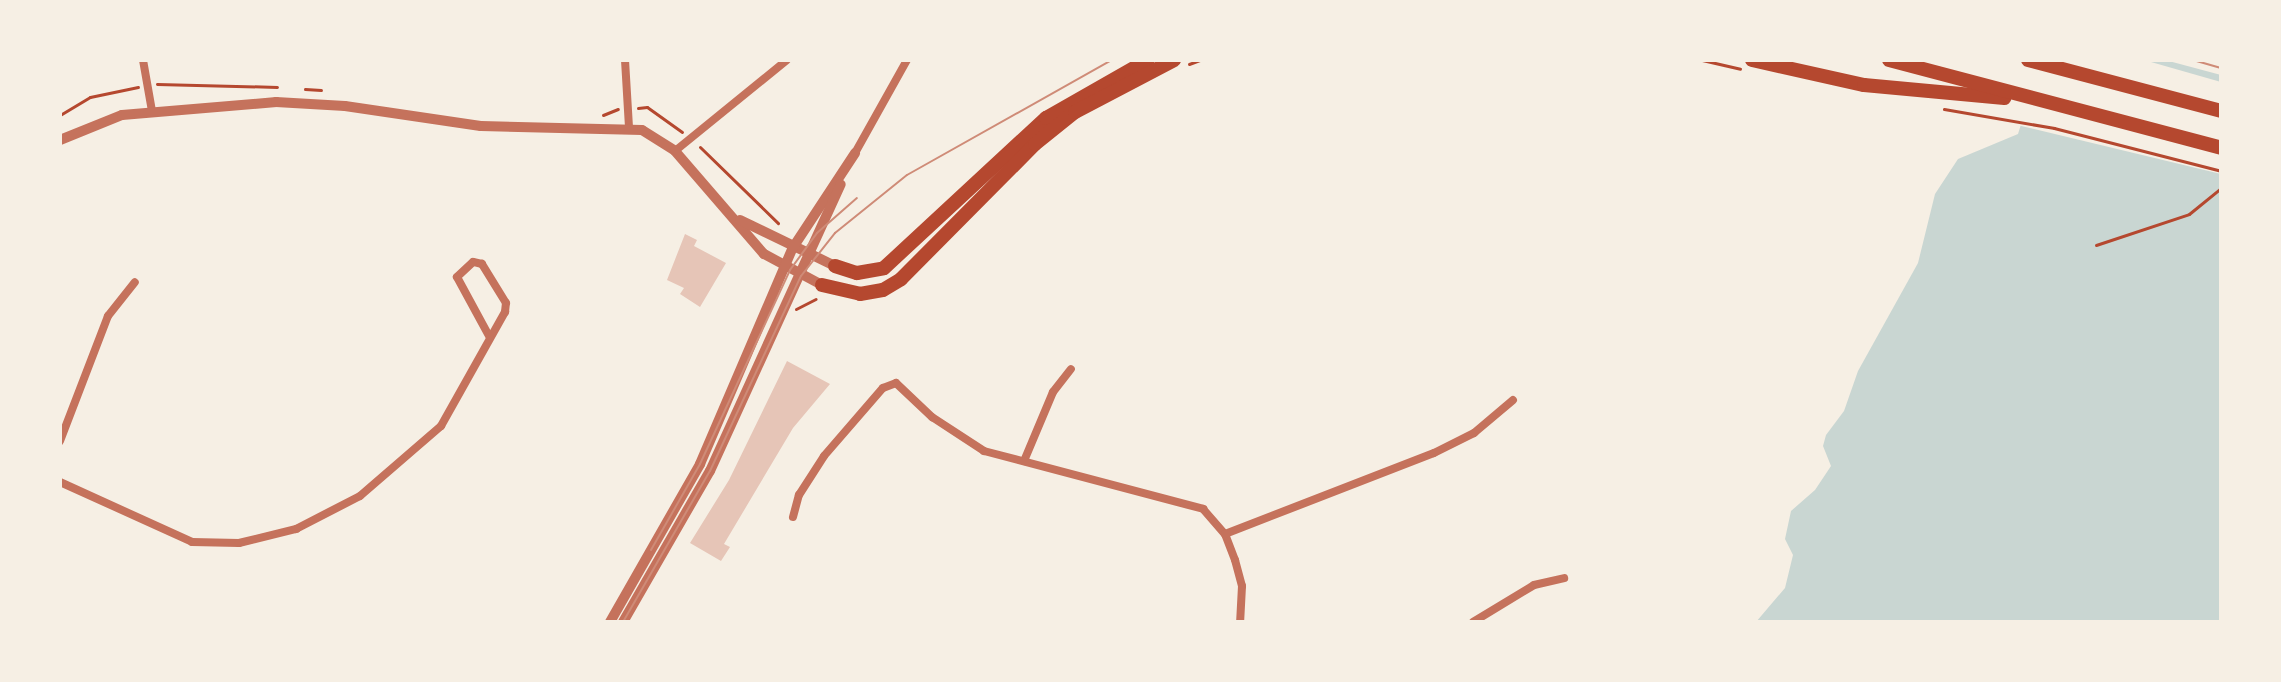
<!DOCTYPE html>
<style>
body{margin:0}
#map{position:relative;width:2281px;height:682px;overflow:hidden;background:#f6efe4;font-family:Roboto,sans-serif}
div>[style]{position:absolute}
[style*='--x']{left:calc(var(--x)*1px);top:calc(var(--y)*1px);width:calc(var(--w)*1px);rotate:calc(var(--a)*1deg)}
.water>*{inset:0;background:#c9d6d2}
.pier>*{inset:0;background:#f6efe4}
.building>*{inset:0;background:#e6c5b7}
.path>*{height:3px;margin:-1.5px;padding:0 1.5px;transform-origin:1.5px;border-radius:1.5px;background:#b5482f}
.minor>*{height:8px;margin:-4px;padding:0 4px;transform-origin:4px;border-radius:4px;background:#c5725c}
.tertiary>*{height:10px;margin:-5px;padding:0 5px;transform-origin:5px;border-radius:5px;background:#c5725c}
.motorway>*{height:14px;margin:-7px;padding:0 7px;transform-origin:7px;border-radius:7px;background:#b5482f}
.tram>*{height:2px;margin:-1px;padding:0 1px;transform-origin:1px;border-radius:1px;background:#cf8b77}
span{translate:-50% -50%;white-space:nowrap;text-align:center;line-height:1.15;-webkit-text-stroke:8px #f6efe4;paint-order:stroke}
.frame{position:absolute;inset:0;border:62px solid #f6efe4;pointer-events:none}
</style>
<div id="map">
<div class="water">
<i style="clip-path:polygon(2041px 60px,2221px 60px,2221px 622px,1756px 622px,1785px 588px,1793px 555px,1785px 539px,1791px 511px,1815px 490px,1831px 466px,1823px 446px,1826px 435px,1844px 411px,1858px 371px,1918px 263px,1935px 194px,1958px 159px,2018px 134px)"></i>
</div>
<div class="pier">
<i style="clip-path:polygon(2037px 60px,2144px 60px,2221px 82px,2221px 174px,2017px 125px)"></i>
<i style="clip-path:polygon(2165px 60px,2221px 60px,2221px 75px)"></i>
</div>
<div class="building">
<i style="clip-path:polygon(685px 234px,697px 240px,694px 246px,726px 263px,700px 307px,680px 294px,684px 288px,667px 280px)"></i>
<i style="clip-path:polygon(787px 361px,830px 384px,793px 428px,724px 544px,730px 547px,721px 561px,690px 543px,729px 480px)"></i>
</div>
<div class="path">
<i style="--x:1702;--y:60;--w:39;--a:13"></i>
<i style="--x:1189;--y:64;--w:12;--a:-20"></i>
<i style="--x:157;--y:84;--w:120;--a:1.4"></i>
<i style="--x:305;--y:89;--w:16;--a:4"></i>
<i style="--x:638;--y:108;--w:9;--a:-6"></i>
<i style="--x:647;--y:107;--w:43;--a:35.5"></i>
<i style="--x:1944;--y:109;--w:112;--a:9.8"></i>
<i style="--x:2054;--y:128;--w:172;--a:14.4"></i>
<i style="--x:60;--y:115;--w:35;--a:-31"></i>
<i style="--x:90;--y:97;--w:49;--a:-11.8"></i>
<i style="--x:603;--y:115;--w:16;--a:-22"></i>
<i style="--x:700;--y:147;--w:109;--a:44.3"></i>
<i style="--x:2096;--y:245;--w:98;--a:-18.4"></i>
<i style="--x:2189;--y:214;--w:41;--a:-39.1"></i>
<i style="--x:796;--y:309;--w:22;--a:-27"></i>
</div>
<div class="minor">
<i style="--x:143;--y:60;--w:52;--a:80"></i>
<i style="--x:625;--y:60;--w:68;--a:86.6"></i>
<i style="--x:675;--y:151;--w:144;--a:-39.1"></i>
<i style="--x:855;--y:153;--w:107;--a:-60.8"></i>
<i style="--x:60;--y:441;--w:134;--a:-69"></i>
<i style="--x:108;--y:316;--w:43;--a:-51.5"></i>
<i style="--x:1024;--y:461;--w:75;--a:-67.2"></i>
<i style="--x:1053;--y:392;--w:29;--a:-52"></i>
<i style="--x:60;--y:482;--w:145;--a:24.4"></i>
<i style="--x:192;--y:542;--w:47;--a:1.2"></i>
<i style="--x:239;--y:543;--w:59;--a:-13.8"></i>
<i style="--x:296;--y:529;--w:72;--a:-27.3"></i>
<i style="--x:360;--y:496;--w:107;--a:-40.8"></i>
<i style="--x:441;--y:426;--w:131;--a:-60.7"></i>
<i style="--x:505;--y:312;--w:9;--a:-84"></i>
<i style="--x:506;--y:303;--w:46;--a:-121.6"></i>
<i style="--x:482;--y:264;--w:9;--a:-167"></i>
<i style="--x:473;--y:262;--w:22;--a:137"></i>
<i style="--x:457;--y:277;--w:67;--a:61.5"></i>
<i style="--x:793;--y:517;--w:23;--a:-75"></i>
<i style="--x:799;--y:495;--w:46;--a:-57.3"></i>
<i style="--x:824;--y:456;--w:90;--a:-49.1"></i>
<i style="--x:883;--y:388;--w:14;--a:-21"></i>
<i style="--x:896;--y:383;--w:50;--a:43.4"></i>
<i style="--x:932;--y:417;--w:62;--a:33.2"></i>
<i style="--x:984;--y:451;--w:227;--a:14.8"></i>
<i style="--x:1203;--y:509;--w:33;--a:49"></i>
<i style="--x:1225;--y:534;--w:28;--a:69"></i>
<i style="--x:1235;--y:560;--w:27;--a:75"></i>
<i style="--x:1242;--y:586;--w:36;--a:93"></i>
<i style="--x:1225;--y:534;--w:224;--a:-21.2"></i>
<i style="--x:1434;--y:453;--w:45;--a:-26.6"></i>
<i style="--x:1474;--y:433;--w:51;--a:-40.2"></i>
<i style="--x:1473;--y:622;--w:71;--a:-31.2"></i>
<i style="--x:1534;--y:585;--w:31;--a:-13"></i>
</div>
<div class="tertiary">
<i style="--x:60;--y:140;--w:67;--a:-22"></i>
<i style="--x:122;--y:115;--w:155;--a:-4.8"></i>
<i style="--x:276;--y:102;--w:69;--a:3.3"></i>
<i style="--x:345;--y:106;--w:137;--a:8.4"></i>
<i style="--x:481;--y:126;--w:161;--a:1.4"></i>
<i style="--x:642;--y:130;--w:39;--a:32"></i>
<i style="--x:675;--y:151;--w:136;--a:49.2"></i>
<i style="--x:764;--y:254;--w:66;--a:28.1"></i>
<i style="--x:740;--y:220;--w:106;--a:25.8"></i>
<i style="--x:610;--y:622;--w:182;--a:-60.3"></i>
<i style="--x:700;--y:464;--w:234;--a:-66.8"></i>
<i style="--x:792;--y:249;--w:115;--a:-56.7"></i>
<i style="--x:623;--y:622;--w:174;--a:-60.1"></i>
<i style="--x:710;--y:471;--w:315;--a:-65.5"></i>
</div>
<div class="motorway">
<i style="--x:1752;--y:60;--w:115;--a:12.6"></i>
<i style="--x:1864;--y:85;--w:141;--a:5.3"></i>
<i style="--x:1889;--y:60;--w:343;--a:14.8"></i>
<i style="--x:2028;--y:60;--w:200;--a:14.8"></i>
<i style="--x:835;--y:266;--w:23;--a:18"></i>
<i style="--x:857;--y:273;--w:27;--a:-10"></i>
<i style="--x:884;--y:268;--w:221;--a:-42.8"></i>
<i style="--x:1046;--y:118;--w:117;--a:-29.6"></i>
<i style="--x:822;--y:285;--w:39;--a:13"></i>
<i style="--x:860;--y:294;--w:23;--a:-10"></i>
<i style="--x:883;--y:290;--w:21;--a:-31"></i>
<i style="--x:901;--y:279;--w:190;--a:-45.2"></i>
<i style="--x:1035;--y:144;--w:51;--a:-38.7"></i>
<i style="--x:1075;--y:112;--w:112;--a:-27.7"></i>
</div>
<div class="tram">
<i style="--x:2193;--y:60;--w:29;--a:16"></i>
<i style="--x:651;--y:550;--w:99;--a:-60.3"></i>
<i style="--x:700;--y:464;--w:214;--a:-65.1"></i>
<i style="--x:790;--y:270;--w:46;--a:-53.9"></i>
<i style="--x:817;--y:233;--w:53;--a:-41.2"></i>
<i style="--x:623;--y:622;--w:174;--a:-60.1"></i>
<i style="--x:710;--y:471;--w:215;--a:-65"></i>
<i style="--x:801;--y:276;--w:55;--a:-51.7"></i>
<i style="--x:835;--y:233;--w:92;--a:-38.9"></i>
<i style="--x:907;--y:175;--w:235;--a:-29.3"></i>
</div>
<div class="frame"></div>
</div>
